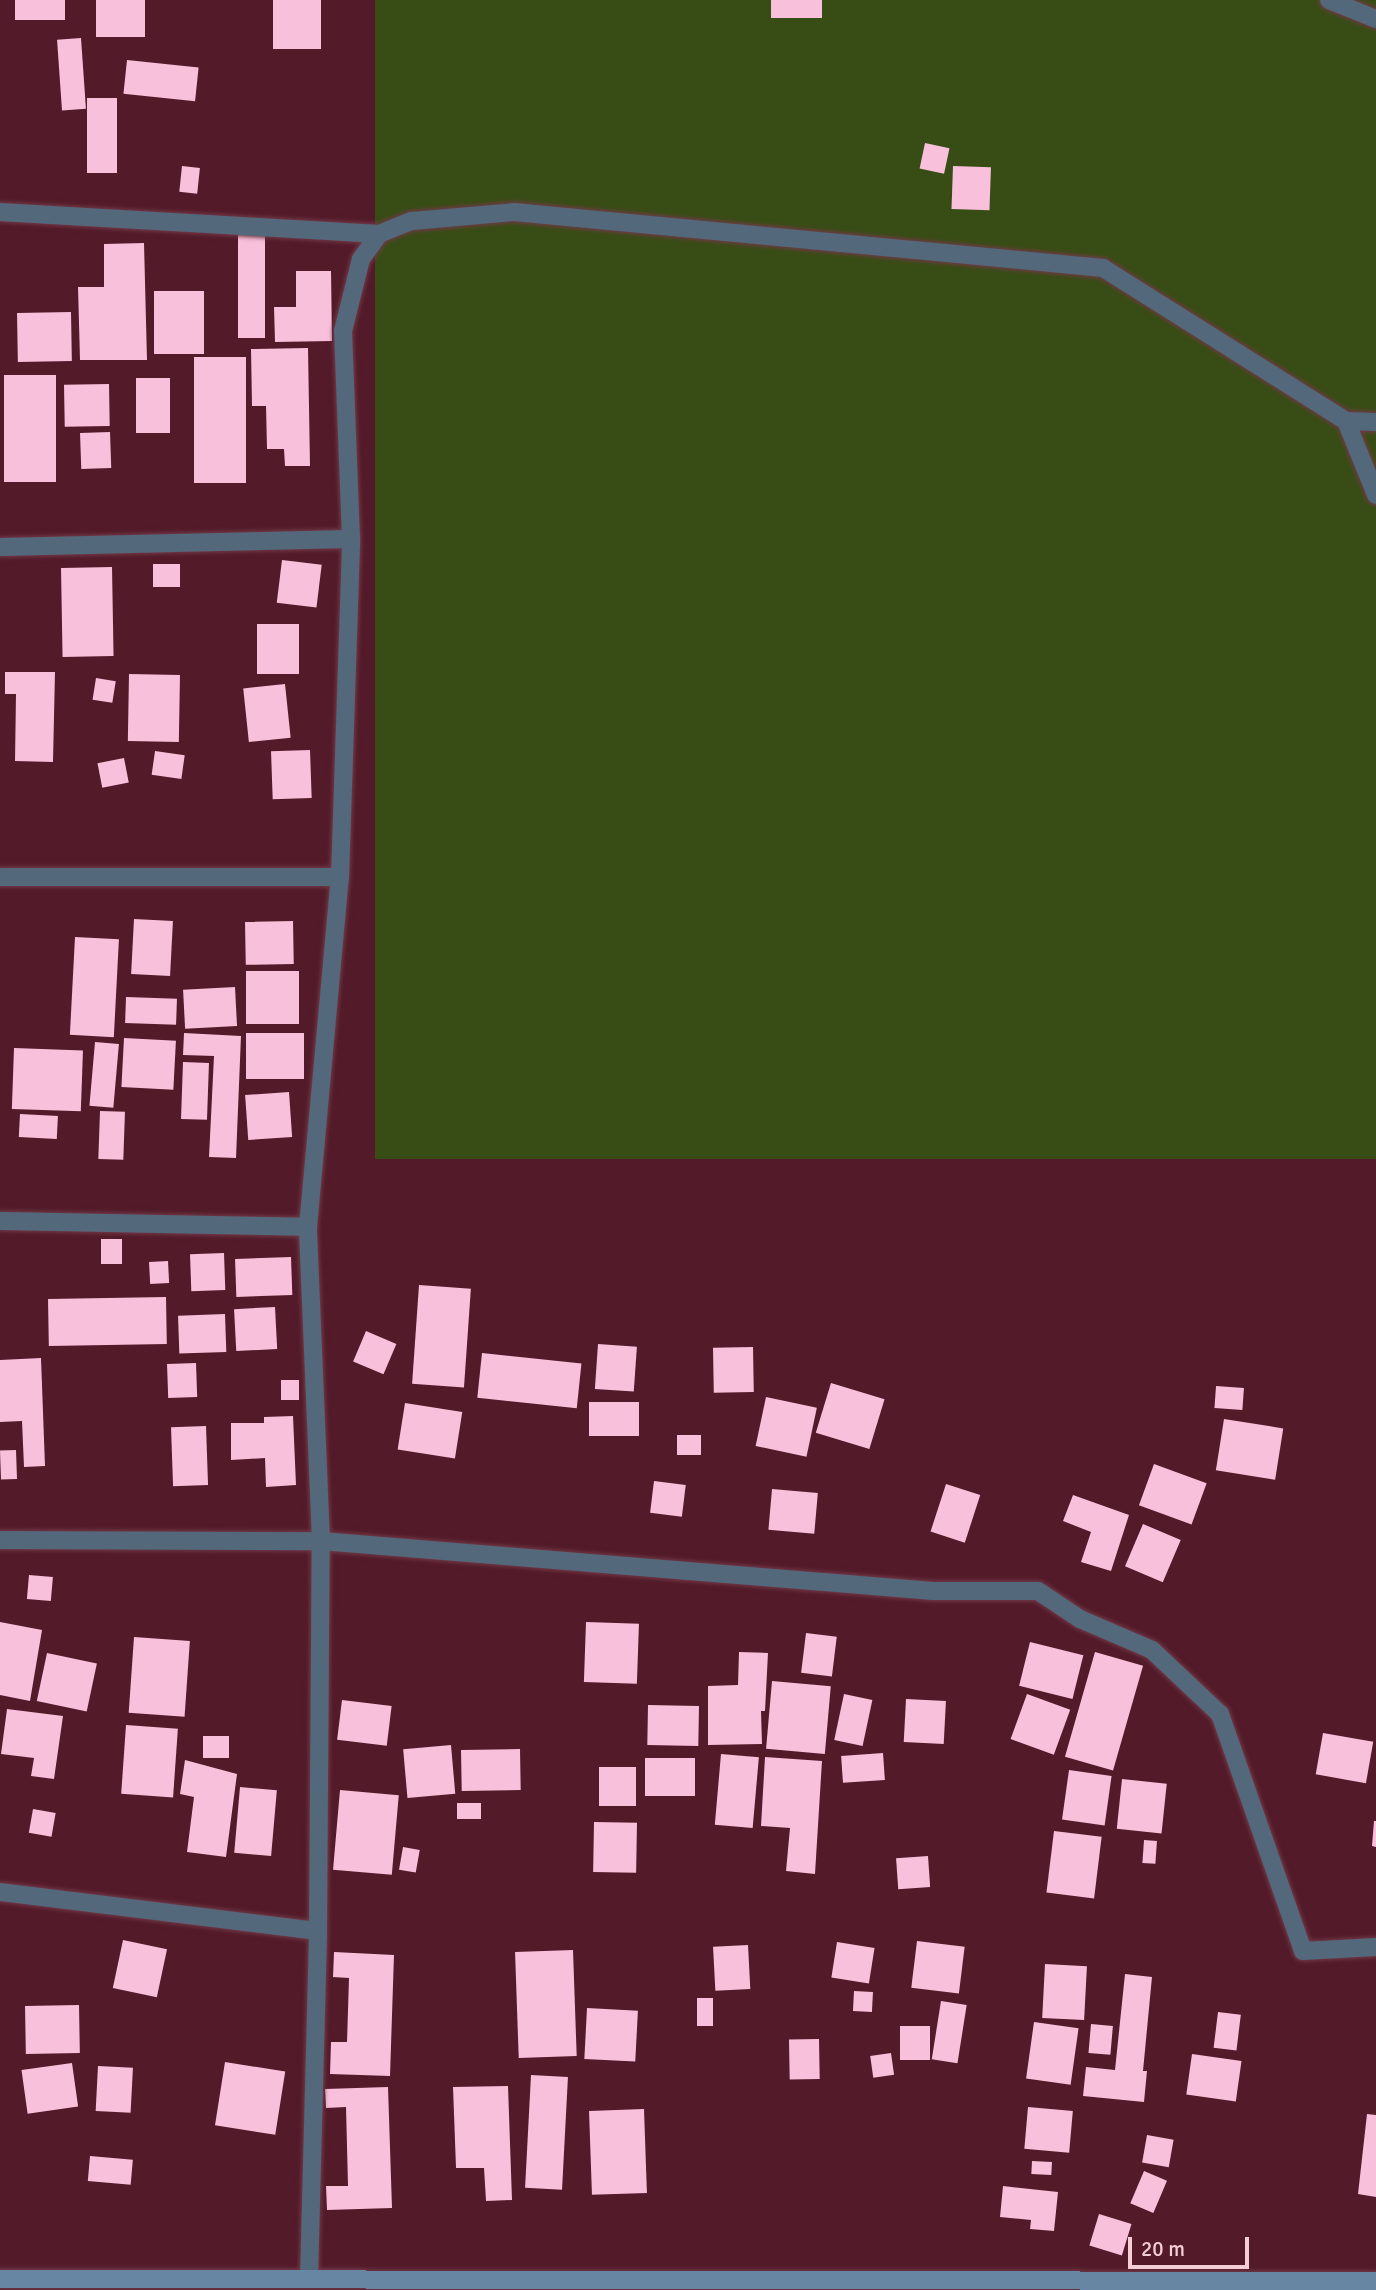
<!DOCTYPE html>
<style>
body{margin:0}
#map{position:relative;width:1376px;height:2290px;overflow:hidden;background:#531a29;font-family:Signika,sans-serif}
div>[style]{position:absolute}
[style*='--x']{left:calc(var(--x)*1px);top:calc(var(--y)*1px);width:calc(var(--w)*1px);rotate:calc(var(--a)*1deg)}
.green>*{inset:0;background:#384d15;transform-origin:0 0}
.building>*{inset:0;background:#f8c0db;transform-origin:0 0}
.roads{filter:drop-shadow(0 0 2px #703a48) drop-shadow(0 0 2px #703a48)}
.street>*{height:18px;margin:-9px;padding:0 9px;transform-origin:9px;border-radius:9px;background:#54687b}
.secondary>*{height:18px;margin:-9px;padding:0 9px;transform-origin:9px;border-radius:9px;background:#6686a4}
span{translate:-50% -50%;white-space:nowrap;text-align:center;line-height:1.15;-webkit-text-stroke:7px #531a29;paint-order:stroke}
.scale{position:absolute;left:1128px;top:2237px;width:121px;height:32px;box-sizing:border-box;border:4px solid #f4ced4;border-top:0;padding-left:9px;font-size:21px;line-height:24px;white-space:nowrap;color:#f4ced4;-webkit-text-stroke:5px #531a29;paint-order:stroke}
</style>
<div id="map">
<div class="green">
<i style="left:375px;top:0;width:1001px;height:1159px"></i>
</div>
<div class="building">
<i style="left:15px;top:0;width:50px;height:20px"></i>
<i style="left:96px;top:0;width:49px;height:37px"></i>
<i style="left:273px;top:0;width:48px;height:49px"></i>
<i style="left:771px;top:0;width:51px;height:18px"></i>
<i style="left:81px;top:38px;width:71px;height:24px;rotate:86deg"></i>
<i style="left:127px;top:60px;width:72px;height:34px;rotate:6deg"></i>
<i style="left:87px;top:98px;width:30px;height:75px"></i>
<i style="left:925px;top:143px;width:25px;height:26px;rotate:12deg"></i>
<i style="left:182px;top:166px;width:18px;height:26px;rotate:6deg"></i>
<i style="left:953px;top:166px;width:38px;height:43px;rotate:2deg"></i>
<i style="left:238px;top:234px;width:27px;height:104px"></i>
<i style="clip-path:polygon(144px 243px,147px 360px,80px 360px,78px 287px,104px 287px,104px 244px)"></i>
<i style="clip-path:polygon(296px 271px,331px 271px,332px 341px,275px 342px,274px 307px,296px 307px)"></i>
<i style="left:204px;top:291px;width:63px;height:50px;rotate:90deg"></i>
<i style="left:71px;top:312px;width:49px;height:54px;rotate:89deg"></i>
<i style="clip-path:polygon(308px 348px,310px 466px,285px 466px,284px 449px,267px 449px,266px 406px,252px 406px,251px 349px)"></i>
<i style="left:194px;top:357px;width:52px;height:126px"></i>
<i style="left:4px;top:375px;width:52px;height:107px"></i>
<i style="left:136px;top:378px;width:34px;height:55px"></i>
<i style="left:109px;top:384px;width:42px;height:45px;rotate:89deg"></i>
<i style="left:110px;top:432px;width:36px;height:30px;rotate:88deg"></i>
<i style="left:282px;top:560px;width:40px;height:43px;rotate:7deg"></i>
<i style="left:180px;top:564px;width:23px;height:27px;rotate:90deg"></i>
<i style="left:112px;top:567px;width:89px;height:51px;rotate:89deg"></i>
<i style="left:257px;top:624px;width:42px;height:50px"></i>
<i style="clip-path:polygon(5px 672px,55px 672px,53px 762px,15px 761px,16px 694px,5px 694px)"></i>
<i style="left:129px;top:674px;width:51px;height:67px;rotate:1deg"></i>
<i style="left:96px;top:678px;width:20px;height:22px;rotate:9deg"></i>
<i style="left:285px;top:684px;width:54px;height:42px;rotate:84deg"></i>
<i style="left:310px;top:750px;width:48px;height:39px;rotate:88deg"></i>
<i style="left:155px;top:751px;width:30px;height:24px;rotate:8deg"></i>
<i style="left:124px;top:758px;width:25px;height:27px;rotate:79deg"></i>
<i style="left:134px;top:919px;width:39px;height:55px;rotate:3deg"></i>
<i style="left:293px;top:921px;width:43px;height:48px;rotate:89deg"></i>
<i style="left:75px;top:937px;width:44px;height:98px;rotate:3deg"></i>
<i style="left:246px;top:971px;width:53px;height:53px"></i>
<i style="left:235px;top:987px;width:39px;height:52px;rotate:87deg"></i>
<i style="left:126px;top:997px;width:51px;height:26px;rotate:2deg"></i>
<i style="clip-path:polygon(184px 1033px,241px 1036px,236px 1158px,209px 1157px,214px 1056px,183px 1055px)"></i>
<i style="left:246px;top:1033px;width:58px;height:46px"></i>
<i style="left:124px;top:1038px;width:52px;height:49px;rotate:3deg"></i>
<i style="left:95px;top:1042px;width:24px;height:64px;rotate:5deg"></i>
<i style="left:14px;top:1048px;width:69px;height:61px;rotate:2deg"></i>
<i style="left:183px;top:1062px;width:26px;height:57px;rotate:2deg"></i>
<i style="left:289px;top:1092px;width:45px;height:44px;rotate:86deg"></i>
<i style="left:100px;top:1111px;width:25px;height:48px;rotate:2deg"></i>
<i style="left:20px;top:1114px;width:38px;height:23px;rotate:3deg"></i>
<i style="left:101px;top:1239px;width:21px;height:25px"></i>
<i style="left:224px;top:1253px;width:37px;height:34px;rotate:88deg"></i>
<i style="left:291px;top:1257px;width:38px;height:56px;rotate:88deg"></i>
<i style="left:168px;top:1261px;width:22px;height:19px;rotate:87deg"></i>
<i style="left:419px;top:1285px;width:52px;height:99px;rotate:4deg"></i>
<i style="left:166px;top:1297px;width:47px;height:118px;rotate:89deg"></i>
<i style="left:275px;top:1307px;width:42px;height:41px;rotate:87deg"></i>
<i style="left:225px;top:1314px;width:38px;height:47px;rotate:88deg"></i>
<i style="left:366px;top:1331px;width:33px;height:33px;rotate:23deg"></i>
<i style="left:598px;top:1344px;width:39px;height:45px;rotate:4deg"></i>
<i style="left:753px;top:1347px;width:45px;height:40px;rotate:89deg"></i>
<i style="left:482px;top:1353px;width:100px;height:45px;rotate:6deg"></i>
<i style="clip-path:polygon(41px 1358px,45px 1466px,24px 1467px,22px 1421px,0 1422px,0 1360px)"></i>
<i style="left:196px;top:1363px;width:34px;height:29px;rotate:88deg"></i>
<i style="left:281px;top:1380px;width:18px;height:20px"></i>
<i style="left:831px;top:1383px;width:56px;height:52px;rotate:17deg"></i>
<i style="left:1216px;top:1386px;width:28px;height:22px;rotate:4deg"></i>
<i style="left:766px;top:1397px;width:52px;height:50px;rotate:12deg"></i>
<i style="left:589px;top:1402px;width:50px;height:34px"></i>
<i style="left:405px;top:1403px;width:58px;height:47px;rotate:9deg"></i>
<i style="clip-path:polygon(293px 1416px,296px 1485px,266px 1487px,265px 1458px,231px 1460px,231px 1423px,264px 1423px,264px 1417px)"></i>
<i style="left:1224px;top:1419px;width:60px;height:52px;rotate:9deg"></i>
<i style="left:206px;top:1426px;width:59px;height:35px;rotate:88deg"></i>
<i style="left:701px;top:1435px;width:20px;height:24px;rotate:90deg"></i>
<i style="left:16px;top:1450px;width:29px;height:16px;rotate:88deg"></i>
<i style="left:1154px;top:1464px;width:56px;height:44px;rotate:20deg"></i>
<i style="left:654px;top:1481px;width:32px;height:32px;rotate:7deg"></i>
<i style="left:946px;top:1484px;width:36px;height:50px;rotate:18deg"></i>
<i style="left:772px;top:1489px;width:46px;height:41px;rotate:5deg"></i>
<i style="clip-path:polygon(1073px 1495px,1129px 1515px,1111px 1571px,1081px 1562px,1091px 1532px,1063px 1521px)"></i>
<i style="left:1143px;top:1524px;width:41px;height:46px;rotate:23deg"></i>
<i style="left:29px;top:1575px;width:24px;height:24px;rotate:5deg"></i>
<i style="clip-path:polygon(0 1622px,42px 1630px,30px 1701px,0 1695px)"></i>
<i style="left:586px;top:1622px;width:53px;height:60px;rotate:2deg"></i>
<i style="left:806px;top:1633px;width:31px;height:40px;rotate:7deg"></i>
<i style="left:134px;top:1637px;width:56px;height:76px;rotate:4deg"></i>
<i style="left:1030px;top:1642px;width:55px;height:45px;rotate:14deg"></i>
<i style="clip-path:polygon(739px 1652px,768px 1653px,765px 1711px,761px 1711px,762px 1744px,708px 1745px,708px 1686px,738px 1685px)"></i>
<i style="left:1095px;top:1652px;width:50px;height:109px;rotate:16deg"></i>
<i style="left:47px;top:1653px;width:51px;height:49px;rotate:12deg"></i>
<i style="left:772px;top:1681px;width:59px;height:68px;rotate:5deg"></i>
<i style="left:844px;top:1694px;width:29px;height:47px;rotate:12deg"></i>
<i style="left:1027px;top:1694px;width:46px;height:48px;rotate:20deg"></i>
<i style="left:906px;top:1699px;width:40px;height:43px;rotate:3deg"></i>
<i style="left:342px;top:1700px;width:50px;height:40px;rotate:7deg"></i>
<i style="left:648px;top:1705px;width:51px;height:40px;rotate:1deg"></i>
<i style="clip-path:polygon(7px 1709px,63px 1716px,54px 1779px,31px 1776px,34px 1758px,1px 1754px)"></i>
<i style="left:126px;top:1725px;width:52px;height:69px;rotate:4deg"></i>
<i style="left:1323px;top:1733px;width:51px;height:42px;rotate:10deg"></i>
<i style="left:203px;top:1736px;width:26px;height:22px"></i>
<i style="left:451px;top:1745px;width:49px;height:48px;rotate:85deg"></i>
<i style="left:520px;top:1749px;width:41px;height:59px;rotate:89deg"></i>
<i style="left:883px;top:1753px;width:27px;height:42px;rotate:86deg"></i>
<i style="left:721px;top:1754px;width:38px;height:71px;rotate:5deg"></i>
<i style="clip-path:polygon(765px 1757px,822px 1761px,815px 1874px,786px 1871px,790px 1828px,761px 1826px)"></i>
<i style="left:695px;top:1758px;width:38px;height:50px;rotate:90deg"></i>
<i style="clip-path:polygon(185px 1760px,237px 1774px,226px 1857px,187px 1852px,194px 1797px,180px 1794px)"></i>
<i style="left:636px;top:1767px;width:39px;height:37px;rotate:90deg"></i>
<i style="left:1069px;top:1770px;width:43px;height:50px;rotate:8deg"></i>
<i style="left:1122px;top:1779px;width:45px;height:50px;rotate:6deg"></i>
<i style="left:240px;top:1787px;width:37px;height:66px;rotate:5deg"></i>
<i style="left:340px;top:1790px;width:59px;height:80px;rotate:5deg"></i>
<i style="left:457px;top:1803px;width:24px;height:16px"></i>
<i style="left:33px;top:1809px;width:23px;height:24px;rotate:10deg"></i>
<i style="clip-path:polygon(1374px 1821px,1376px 1821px,1376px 1847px,1372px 1846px)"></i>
<i style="left:594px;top:1822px;width:43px;height:50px;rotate:1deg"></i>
<i style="left:1054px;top:1831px;width:48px;height:62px;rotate:7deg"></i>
<i style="left:1144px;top:1840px;width:13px;height:23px;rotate:4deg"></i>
<i style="left:403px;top:1847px;width:17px;height:23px;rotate:10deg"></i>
<i style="left:928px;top:1856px;width:31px;height:32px;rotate:86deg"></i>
<i style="left:123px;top:1940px;width:45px;height:49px;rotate:12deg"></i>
<i style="left:917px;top:1941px;width:48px;height:47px;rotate:7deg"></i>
<i style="left:837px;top:1942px;width:38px;height:36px;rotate:9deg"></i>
<i style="left:748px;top:1945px;width:44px;height:35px;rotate:87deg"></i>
<i style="left:573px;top:1950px;width:106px;height:58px;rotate:88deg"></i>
<i style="clip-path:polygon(334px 1952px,394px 1955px,390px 2076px,330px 2074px,331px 2042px,347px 2042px,349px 1978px,333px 1977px)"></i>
<i style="left:1045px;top:1964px;width:42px;height:54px;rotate:3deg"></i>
<i style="clip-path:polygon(1125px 1974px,1152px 1977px,1143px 2071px,1147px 2071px,1144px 2102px,1083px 2096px,1086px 2067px,1115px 2070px)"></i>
<i style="left:854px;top:1991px;width:19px;height:20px;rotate:3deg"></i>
<i style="left:697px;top:1998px;width:16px;height:28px"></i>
<i style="left:941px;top:2001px;width:26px;height:59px;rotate:9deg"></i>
<i style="left:79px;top:2005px;width:48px;height:54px;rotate:89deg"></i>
<i style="left:587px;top:2008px;width:51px;height:51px;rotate:3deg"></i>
<i style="left:1218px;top:2012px;width:23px;height:36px;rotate:7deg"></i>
<i style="left:1034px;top:2022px;width:45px;height:57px;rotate:8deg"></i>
<i style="left:1091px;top:2024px;width:22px;height:29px;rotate:5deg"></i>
<i style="left:900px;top:2026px;width:30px;height:34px"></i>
<i style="left:819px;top:2039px;width:40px;height:30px;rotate:89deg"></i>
<i style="left:891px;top:2053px;width:22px;height:21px;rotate:82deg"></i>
<i style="left:1192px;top:2054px;width:50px;height:41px;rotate:8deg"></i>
<i style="left:225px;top:2062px;width:61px;height:64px;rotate:9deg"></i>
<i style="left:72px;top:2063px;width:44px;height:51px;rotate:82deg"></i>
<i style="left:98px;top:2066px;width:35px;height:45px;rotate:3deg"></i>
<i style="left:531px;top:2075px;width:37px;height:113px;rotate:3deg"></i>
<i style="clip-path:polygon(508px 2086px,512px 2200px,486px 2201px,484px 2168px,456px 2168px,453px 2087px)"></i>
<i style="clip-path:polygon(388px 2087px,392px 2208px,327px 2210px,326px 2186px,348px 2186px,346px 2107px,326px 2108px,325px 2089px)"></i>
<i style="left:1028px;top:2107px;width:45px;height:42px;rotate:5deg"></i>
<i style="left:644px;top:2109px;width:84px;height:55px;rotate:88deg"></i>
<i style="clip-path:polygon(1367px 2114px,1376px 2115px,1376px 2197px,1358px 2194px)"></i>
<i style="left:1147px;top:2135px;width:27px;height:28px;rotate:10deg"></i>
<i style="left:90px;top:2156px;width:43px;height:25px;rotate:5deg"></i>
<i style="left:1032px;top:2161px;width:20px;height:13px;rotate:3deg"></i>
<i style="left:1144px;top:2171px;width:25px;height:35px;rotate:23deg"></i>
<i style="clip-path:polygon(1003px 2186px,1058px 2192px,1054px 2231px,1030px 2229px,1031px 2220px,1000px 2217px)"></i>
<i style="left:1099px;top:2214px;width:34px;height:33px;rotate:17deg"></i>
</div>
<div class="roads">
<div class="street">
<i style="--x:1329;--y:0;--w:51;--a:22"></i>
<i style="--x:0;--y:212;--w:380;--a:3.3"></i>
<i style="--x:1346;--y:421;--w:80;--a:67.9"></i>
<i style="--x:0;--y:547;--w:351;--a:-1.3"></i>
<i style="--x:351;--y:539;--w:208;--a:-92.2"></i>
<i style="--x:343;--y:331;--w:74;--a:-76"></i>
<i style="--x:361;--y:259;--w:31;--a:-54"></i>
<i style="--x:379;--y:234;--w:35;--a:-22"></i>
<i style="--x:412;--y:221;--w:102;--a:-5"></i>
<i style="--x:514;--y:212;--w:592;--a:5.43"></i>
<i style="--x:1103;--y:268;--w:287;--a:32.2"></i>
<i style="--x:1346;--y:421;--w:30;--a:2"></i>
<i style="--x:0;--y:877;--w:340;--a:0"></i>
<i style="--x:0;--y:1221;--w:308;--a:1.1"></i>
<i style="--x:0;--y:1540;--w:321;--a:0.2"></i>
<i style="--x:321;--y:1541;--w:614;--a:4.67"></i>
<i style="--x:933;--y:1591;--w:105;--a:0"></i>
<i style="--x:1038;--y:1591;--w:50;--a:33.7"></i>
<i style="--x:1080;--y:1619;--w:78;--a:23.3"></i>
<i style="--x:1152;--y:1650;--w:93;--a:43.3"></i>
<i style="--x:1220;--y:1714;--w:251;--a:70.7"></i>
<i style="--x:1303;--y:1951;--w:73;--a:-3.1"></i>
<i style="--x:0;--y:1892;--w:320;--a:7"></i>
<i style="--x:309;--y:2279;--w:348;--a:-88.5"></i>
<i style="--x:318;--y:1931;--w:390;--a:-89.6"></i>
<i style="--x:321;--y:1541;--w:314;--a:-92.4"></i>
<i style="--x:308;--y:1227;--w:351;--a:-84.8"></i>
<i style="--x:340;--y:877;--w:338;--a:-88.1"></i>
</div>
<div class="secondary">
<i style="--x:0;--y:2279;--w:1376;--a:0.08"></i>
</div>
</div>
<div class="scale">20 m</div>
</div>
